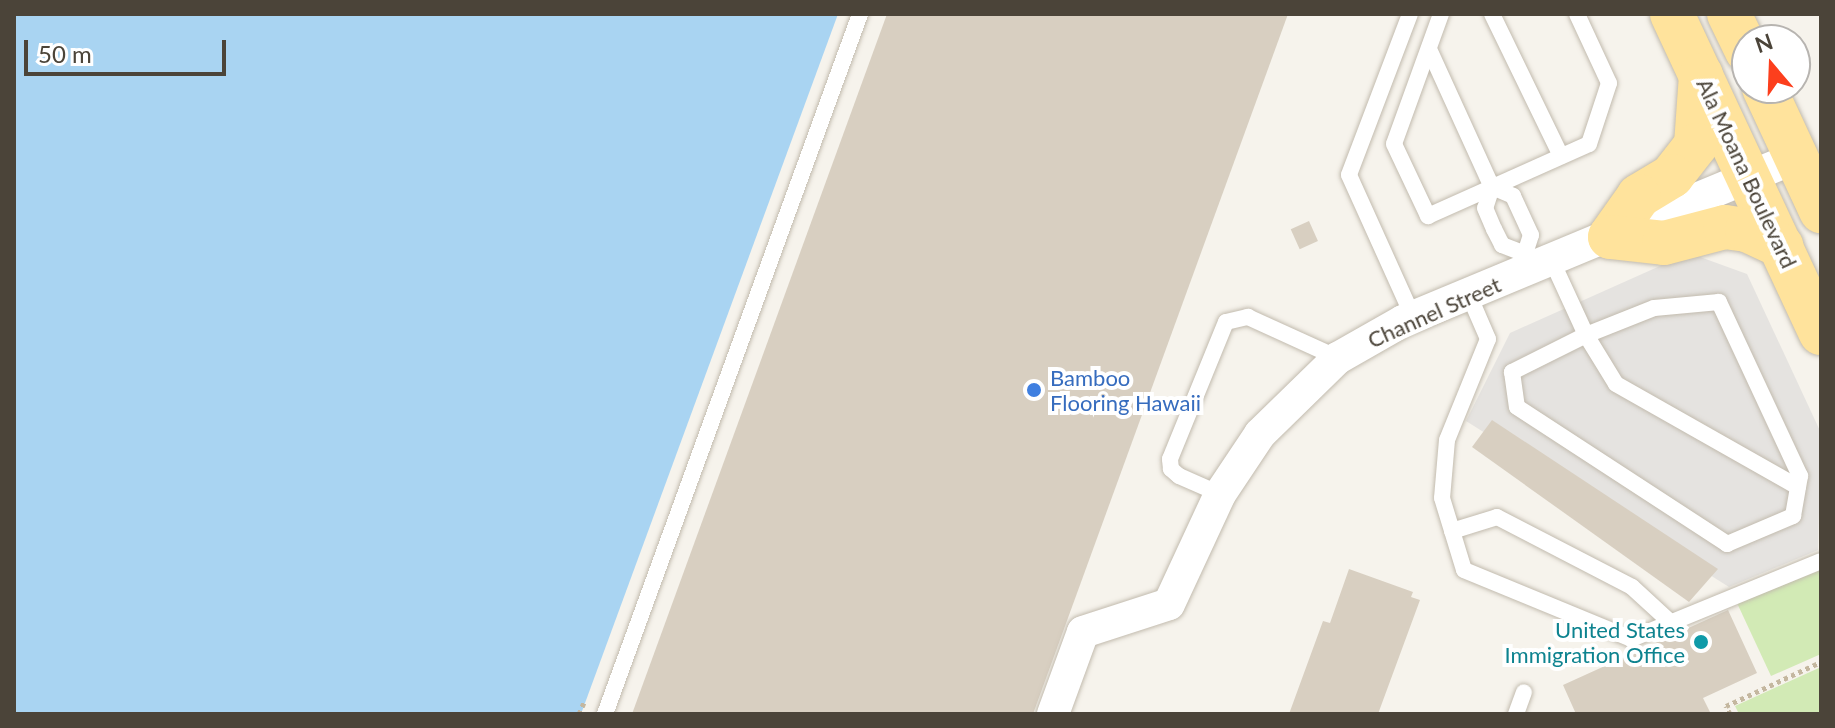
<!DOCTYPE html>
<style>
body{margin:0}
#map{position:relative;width:1835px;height:728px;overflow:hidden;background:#f6f3ec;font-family:Lato,sans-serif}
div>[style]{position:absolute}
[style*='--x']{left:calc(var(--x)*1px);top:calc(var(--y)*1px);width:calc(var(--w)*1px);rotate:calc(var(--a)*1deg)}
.green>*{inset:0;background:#d2eab5}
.parking>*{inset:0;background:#e5e3e0}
.water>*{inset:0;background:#a9d4f2}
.building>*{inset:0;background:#d8cfc1;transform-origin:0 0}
.path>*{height:5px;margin-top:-2.5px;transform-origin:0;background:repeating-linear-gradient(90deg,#c4b79f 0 4px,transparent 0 8px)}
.roads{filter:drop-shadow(0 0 2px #c2bbae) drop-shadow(0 0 2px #c2bbae)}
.service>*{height:16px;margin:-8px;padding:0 8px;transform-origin:8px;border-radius:8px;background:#fff}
.minor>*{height:32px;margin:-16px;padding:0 16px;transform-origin:16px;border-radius:16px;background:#fff}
.primary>*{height:44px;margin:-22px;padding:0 22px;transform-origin:22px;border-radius:22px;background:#ffe39c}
.dots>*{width:22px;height:22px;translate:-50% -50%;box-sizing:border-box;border:4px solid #fff;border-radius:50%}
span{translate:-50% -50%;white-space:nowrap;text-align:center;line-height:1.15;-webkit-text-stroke:8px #fff;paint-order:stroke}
.street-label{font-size:22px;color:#4b4439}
.shop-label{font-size:22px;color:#366cbe}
.left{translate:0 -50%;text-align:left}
.culture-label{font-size:22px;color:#0d838f}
.right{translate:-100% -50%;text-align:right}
.frame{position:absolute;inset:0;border:16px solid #4b4439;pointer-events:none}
.north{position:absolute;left:1731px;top:24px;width:80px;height:80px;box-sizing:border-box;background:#fff;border:2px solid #b7b4b0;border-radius:50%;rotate:341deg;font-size:22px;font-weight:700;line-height:32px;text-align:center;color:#4b4439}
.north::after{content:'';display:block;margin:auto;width:28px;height:36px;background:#fc3f1d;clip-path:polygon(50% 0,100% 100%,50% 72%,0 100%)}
.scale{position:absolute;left:24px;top:40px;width:202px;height:36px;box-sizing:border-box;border:4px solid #4b4439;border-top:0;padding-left:10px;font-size:24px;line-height:28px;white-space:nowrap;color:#4b4439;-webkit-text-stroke:6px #fff;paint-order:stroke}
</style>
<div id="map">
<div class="green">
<i style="clip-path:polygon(1821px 570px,1821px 654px,1771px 676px,1737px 603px)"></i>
<i style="clip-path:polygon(1821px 667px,1821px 714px,1739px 714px,1735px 706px)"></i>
</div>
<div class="parking">
<i style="clip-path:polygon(1689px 253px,1747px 274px,1821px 433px,1818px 550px,1729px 587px,1466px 421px,1510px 333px)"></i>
</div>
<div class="water">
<i style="clip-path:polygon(14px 14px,838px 14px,581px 714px,14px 714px)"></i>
</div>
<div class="building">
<i style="clip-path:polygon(887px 14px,1288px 14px,1033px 714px,632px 714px)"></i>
<i style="left:1309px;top:221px;width:22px;height:20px;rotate:66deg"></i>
<i style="clip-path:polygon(1492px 420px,1718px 569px,1689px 602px,1472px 447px)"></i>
<i style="clip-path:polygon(1349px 569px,1413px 592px,1411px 597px,1420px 600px,1378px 714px,1289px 714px,1323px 621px,1330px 623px)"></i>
<i style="clip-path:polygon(1728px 610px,1757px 673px,1703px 698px,1711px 714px,1576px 714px,1563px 685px)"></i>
</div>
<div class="path">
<i style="--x:579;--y:714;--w:15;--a:-67"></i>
<i style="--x:1730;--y:714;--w:9;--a:-117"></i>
<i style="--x:1726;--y:706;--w:105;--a:-24.9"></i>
</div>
<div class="roads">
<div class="service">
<i style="--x:1410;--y:14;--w:172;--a:110.8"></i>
<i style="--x:1349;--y:175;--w:156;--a:65.7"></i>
<i style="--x:1441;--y:14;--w:138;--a:109.9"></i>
<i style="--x:1394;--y:144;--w:80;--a:64.7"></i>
<i style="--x:1428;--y:216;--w:176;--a:-24.1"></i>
<i style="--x:1589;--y:144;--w:64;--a:-71.8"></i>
<i style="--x:1609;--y:83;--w:76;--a:-114.9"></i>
<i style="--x:1492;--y:14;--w:158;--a:64.1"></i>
<i style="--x:1429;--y:49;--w:152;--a:65.5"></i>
<i style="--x:1492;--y:187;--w:22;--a:108"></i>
<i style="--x:1485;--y:208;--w:23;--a:67"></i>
<i style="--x:1494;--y:229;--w:18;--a:63"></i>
<i style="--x:1502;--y:245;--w:25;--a:21"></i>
<i style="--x:1525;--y:254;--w:17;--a:65"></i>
<i style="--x:1492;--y:187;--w:23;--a:23"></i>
<i style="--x:1513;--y:196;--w:43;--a:65.2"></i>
<i style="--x:1531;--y:235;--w:20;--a:108"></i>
<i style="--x:1552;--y:261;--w:81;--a:65.3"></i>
<i style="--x:1586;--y:335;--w:83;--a:153.4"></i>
<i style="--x:1512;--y:372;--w:35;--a:82"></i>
<i style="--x:1517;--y:407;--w:251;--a:33.1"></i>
<i style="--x:1727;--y:544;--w:72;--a:-23"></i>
<i style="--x:1793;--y:516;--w:41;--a:-80.1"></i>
<i style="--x:1800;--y:476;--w:192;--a:-115"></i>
<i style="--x:1719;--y:302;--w:65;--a:174.7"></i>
<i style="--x:1654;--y:308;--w:73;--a:158.3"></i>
<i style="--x:1586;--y:335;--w:57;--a:58.5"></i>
<i style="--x:1616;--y:384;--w:209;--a:29.5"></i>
<i style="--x:1469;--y:295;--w:48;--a:66.6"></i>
<i style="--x:1488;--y:339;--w:109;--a:112.1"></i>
<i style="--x:1447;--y:440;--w:58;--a:94.9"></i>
<i style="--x:1442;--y:498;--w:75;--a:73"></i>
<i style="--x:1464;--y:570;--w:181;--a:22.4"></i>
<i style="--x:1631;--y:639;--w:205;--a:-22.3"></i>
<i style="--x:1220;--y:494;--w:45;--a:-156.3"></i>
<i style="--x:1179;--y:476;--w:11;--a:-139"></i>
<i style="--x:1171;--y:469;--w:10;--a:-96"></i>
<i style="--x:1170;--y:459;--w:148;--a:-67.8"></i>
<i style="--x:1226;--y:322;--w:23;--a:-13"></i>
<i style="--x:1248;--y:317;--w:99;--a:24.5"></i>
<i style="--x:1452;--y:531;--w:47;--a:-17.3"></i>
<i style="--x:1497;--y:517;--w:152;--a:27.4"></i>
<i style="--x:1632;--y:587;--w:52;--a:42.6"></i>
<i style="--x:605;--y:714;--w:745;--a:-69.98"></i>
<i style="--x:1516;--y:714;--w:23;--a:-70"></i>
</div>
<div class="minor">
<i style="--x:1053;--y:714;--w:87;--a:-69.9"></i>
<i style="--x:1083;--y:632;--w:90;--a:-18"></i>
<i style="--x:1169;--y:604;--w:121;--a:-65.1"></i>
<i style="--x:1220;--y:494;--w:72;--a:-56.3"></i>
<i style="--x:1260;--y:434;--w:109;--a:-44.3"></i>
<i style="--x:1338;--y:358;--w:75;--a:-29.6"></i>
<i style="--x:1403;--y:321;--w:427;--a:-22.6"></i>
</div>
<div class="primary">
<i style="--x:1672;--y:14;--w:352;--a:65"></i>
<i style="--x:1729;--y:14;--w:41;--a:64.1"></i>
<i style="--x:1701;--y:75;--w:70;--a:94.1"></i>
<i style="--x:1696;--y:145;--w:39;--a:128"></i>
<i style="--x:1672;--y:176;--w:39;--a:149"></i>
<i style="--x:1639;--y:196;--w:50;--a:125.3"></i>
<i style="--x:1610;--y:237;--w:54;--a:6.3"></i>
<i style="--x:1664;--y:243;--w:63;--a:-14.7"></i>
<i style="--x:1725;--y:227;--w:22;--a:8"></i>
<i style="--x:1747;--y:230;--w:38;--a:25"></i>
<i style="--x:1764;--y:88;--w:136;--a:65.1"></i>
</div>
</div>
<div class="dots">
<i style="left:1034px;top:390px;background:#3f7fe0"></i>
<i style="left:1701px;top:642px;background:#0f9aa8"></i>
</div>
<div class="street-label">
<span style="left:1747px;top:173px;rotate:65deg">Ala Moana Boulevard</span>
<span style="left:1434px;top:312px;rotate:-24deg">Channel Street</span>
</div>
<div class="shop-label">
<span class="left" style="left:1050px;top:390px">Bamboo<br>Flooring Hawaii</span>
</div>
<div class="culture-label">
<span class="right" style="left:1685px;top:642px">United States<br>Immigration Office</span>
</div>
<div class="frame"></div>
<div class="north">N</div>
<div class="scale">50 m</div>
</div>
